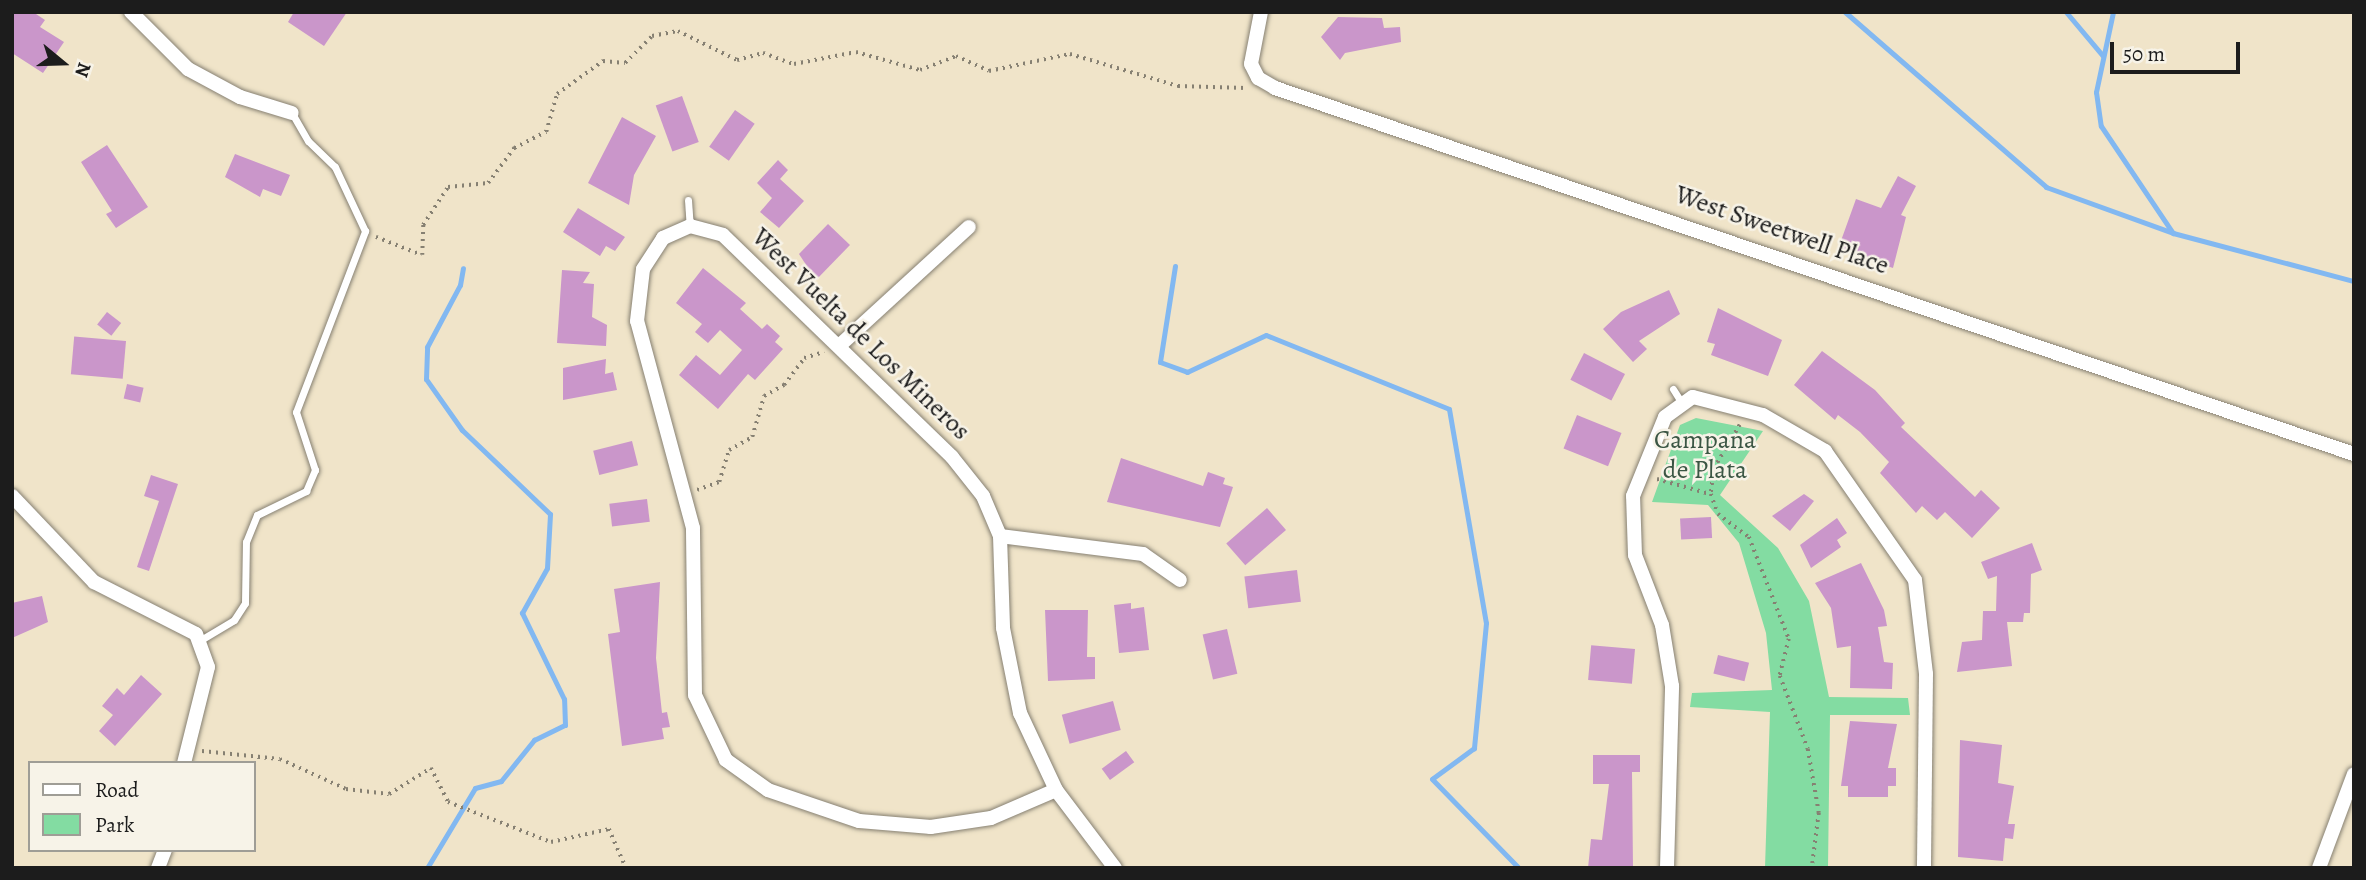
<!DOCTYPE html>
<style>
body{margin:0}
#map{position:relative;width:2366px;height:880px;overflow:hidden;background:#f0e4c9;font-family:Alegreya,serif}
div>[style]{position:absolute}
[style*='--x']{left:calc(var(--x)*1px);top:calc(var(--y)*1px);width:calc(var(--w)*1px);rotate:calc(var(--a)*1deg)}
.green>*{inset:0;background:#83dca2}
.stream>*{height:5px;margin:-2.5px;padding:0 2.5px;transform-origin:2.5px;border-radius:2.5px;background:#82b8f1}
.building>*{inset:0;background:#ca96ca;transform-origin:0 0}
.path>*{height:3.5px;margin-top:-1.75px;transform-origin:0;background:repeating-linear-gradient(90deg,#868072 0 2px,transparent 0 7px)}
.roads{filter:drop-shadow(0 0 2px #868072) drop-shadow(0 0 2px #868072)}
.lane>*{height:7px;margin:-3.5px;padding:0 3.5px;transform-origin:3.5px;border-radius:3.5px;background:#fff}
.street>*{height:14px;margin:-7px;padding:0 7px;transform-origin:7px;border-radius:7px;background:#fff}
span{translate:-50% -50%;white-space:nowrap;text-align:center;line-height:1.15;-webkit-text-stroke:5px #f7f3e8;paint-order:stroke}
.street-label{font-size:26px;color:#1c1c1c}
.park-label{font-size:26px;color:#3b5644}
.frame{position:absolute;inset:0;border:14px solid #1c1c1c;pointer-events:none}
.legend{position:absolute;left:28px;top:761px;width:228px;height:91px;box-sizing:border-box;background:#f7f3e8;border:2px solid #9f9d96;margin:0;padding:9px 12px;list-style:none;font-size:21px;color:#1c1c1c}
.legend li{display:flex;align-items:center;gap:14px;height:35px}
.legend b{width:35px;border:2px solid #9f9d96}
.north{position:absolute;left:28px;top:28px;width:70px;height:70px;-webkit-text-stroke:5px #f7f3e8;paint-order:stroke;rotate:109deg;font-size:19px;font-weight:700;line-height:28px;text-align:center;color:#1c1c1c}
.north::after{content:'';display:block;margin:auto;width:24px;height:32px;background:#1c1c1c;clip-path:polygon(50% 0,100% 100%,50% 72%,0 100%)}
.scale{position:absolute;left:2110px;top:42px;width:130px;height:32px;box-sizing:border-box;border:4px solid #1c1c1c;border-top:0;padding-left:9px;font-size:21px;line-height:24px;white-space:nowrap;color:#1c1c1c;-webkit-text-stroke:5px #f7f3e8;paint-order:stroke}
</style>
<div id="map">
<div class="green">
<i style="clip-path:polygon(1696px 418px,1763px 431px,1720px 495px,1778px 548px,1809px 601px,1829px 697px,1908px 698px,1910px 715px,1830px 715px,1828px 868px,1765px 868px,1770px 712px,1690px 707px,1692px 693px,1772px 690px,1766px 633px,1739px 543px,1708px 505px,1652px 502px,1680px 425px)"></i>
</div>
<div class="stream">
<i style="--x:1845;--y:12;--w:267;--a:41"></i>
<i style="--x:2046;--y:187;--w:135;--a:19.9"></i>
<i style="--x:2173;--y:233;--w:187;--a:14.9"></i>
<i style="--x:2066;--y:12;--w:57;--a:49.9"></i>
<i style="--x:2113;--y:12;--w:82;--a:102"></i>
<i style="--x:2096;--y:92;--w:34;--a:82"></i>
<i style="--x:2101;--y:126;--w:129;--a:56.1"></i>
<i style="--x:1175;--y:266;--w:97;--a:98.9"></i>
<i style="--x:1160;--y:362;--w:29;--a:20"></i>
<i style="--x:1187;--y:372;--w:87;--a:-25.1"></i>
<i style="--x:1266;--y:335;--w:197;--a:22"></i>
<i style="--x:1449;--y:409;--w:217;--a:80.2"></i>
<i style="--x:1486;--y:623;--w:126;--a:95.5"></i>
<i style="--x:1474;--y:748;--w:52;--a:143.6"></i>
<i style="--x:1432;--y:779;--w:124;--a:45.7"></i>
<i style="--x:427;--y:868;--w:93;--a:-59"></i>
<i style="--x:475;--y:788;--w:27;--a:-15"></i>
<i style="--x:501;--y:781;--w:53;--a:-51.2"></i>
<i style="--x:534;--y:740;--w:34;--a:-26"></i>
<i style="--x:565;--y:725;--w:26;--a:-92"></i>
<i style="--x:564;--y:699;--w:96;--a:-116"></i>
<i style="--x:522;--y:613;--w:51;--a:-60.9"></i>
<i style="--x:547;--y:568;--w:54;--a:-86.8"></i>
<i style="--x:550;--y:514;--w:122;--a:-136.3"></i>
<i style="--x:462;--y:430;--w:62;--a:-125.2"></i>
<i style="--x:426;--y:379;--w:32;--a:-88"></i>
<i style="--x:427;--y:347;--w:70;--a:-62"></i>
<i style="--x:460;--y:285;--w:17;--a:-80"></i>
</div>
<div class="building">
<i style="clip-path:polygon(12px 12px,33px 12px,45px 20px,40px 27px,64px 42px,43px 73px,12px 53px)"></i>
<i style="clip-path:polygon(294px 12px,347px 12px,324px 46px,288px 22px)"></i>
<i style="clip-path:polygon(1338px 17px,1382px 18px,1384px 28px,1400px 27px,1401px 42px,1345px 53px,1340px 60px,1321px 37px)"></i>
<i style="left:682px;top:96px;width:49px;height:28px;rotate:70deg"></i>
<i style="left:735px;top:110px;width:24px;height:45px;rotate:35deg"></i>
<i style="clip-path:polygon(622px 117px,656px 136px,634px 175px,629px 205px,588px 183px)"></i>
<i style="clip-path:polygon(107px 145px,148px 207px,116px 228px,106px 214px,112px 211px,81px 162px)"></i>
<i style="clip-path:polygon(235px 154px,290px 175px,281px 196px,263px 189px,260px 197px,225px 177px)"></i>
<i style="clip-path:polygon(778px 160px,788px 170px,780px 179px,804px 201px,779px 228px,760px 212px,772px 198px,757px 183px)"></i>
<i style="clip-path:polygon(1898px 176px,1916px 186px,1901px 215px,1906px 217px,1893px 268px,1838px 249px,1856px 199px,1881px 208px)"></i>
<i style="clip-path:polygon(578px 208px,625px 237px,615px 251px,606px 246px,600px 256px,563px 232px)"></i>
<i style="clip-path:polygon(828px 224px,850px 245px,816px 280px,799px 254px)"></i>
<i style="clip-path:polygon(703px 268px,746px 303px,740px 309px,762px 329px,767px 324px,780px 336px,775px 342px,783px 349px,755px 380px,748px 374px,718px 409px,679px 375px,696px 355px,720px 375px,742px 350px,720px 330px,708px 343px,695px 332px,702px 324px,676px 303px)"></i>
<i style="clip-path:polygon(562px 270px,590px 272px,583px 283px,594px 284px,592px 317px,607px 325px,606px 346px,557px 343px)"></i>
<i style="clip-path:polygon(1669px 290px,1680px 314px,1639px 341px,1647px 349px,1633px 362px,1603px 329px,1621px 312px)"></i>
<i style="clip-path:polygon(1718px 308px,1782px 340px,1768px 376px,1711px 355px,1715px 344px,1707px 342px)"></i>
<i style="left:107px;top:312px;width:18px;height:16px;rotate:38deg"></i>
<i style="left:126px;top:341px;width:38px;height:52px;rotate:95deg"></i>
<i style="clip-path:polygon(1822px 351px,1875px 390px,1905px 423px,1901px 427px,1975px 497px,1981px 490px,2000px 508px,1972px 538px,1945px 512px,1937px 520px,1922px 506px,1916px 513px,1880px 473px,1889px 462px,1860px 432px,1838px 415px,1835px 420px,1794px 385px)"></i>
<i style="left:1584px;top:353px;width:46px;height:30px;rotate:27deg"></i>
<i style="clip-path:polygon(606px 359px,605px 374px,613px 372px,617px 390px,563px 400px,563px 368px)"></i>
<i style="left:127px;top:384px;width:17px;height:15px;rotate:13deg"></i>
<i style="left:1577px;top:415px;width:48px;height:36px;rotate:22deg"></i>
<i style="left:632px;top:441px;width:25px;height:40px;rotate:76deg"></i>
<i style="clip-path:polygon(1121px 458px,1203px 486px,1208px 472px,1225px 478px,1223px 484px,1233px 487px,1220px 527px,1107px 502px)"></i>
<i style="clip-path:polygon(151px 475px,178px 484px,149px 571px,137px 567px,159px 501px,144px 496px)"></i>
<i style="clip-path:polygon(1804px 494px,1814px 501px,1790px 531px,1772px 516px)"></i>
<i style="left:647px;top:499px;width:23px;height:38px;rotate:83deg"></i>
<i style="left:1267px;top:508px;width:29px;height:54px;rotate:49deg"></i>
<i style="left:1711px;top:517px;width:21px;height:31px;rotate:87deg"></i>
<i style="clip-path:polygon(1837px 518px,1847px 533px,1837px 540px,1841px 547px,1811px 568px,1800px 545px)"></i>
<i style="clip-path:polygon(2032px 543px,2042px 570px,2031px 574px,2030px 613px,2024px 613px,2023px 622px,2007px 622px,2012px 666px,1957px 672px,1962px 642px,1982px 640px,1983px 611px,1996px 611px,1997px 576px,1988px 579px,1981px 562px)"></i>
<i style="clip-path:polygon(1861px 563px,1884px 610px,1887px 626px,1878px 627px,1884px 662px,1893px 663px,1892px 689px,1850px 688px,1851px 646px,1837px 648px,1831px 608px,1815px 583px)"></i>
<i style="left:1297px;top:570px;width:32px;height:53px;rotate:83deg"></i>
<i style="clip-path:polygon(660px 582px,656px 658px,662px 713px,667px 712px,670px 727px,662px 728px,664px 739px,622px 746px,608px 634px,620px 632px,614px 589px)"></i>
<i style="clip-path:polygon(42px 596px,48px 622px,12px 638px,12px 603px)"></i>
<i style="clip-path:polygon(1131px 603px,1131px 609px,1144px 607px,1149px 650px,1119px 653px,1114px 605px)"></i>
<i style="clip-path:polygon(1045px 610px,1088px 610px,1087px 657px,1095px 657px,1095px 679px,1048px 681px)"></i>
<i style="left:1227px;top:629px;width:46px;height:25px;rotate:77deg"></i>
<i style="left:1635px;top:649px;width:35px;height:44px;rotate:95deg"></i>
<i style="left:1718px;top:655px;width:32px;height:19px;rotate:14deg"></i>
<i style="clip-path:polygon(141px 675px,162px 694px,115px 746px,99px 731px,113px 715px,102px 706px,117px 688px,124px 695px)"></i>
<i style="left:1113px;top:701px;width:30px;height:53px;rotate:75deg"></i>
<i style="clip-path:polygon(1850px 721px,1897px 724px,1888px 768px,1896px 768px,1896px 786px,1888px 786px,1888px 797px,1848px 797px,1848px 786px,1841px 786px)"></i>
<i style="clip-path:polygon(1960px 740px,2002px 745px,1998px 783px,2014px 786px,2008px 824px,2015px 824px,2013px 839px,2005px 838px,2003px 861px,1958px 857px)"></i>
<i style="left:1126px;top:751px;width:14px;height:30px;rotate:54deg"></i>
<i style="clip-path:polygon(1593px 755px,1640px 755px,1640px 772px,1632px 772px,1633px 868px,1588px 868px,1591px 839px,1602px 840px,1609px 784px,1593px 784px)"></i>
</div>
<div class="path">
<i style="--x:376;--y:237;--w:49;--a:21.4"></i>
<i style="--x:422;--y:255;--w:30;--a:-88"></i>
<i style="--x:423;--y:225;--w:45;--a:-56.7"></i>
<i style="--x:448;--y:187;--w:40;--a:-5.7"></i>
<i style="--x:488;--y:183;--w:44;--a:-53.4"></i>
<i style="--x:514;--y:148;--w:36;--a:-27"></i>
<i style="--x:546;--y:132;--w:40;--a:-74"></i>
<i style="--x:557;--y:94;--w:57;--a:-35.7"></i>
<i style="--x:603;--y:61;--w:22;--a:5"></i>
<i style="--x:625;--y:63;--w:38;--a:-45"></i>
<i style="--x:652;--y:36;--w:26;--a:-11"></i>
<i style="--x:678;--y:31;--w:66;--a:26.2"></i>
<i style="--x:737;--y:60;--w:27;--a:-15"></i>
<i style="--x:763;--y:53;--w:33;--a:20"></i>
<i style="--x:794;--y:64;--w:63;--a:-11"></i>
<i style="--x:856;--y:52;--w:66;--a:15.7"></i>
<i style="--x:920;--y:70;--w:39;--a:-21"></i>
<i style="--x:956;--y:56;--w:36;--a:24"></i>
<i style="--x:989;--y:71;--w:83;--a:-11.9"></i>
<i style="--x:1070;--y:54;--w:113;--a:16.5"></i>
<i style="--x:1178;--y:86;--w:68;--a:1.7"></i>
<i style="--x:1740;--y:425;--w:51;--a:120.6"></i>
<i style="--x:1714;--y:469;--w:25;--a:97"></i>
<i style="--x:1711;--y:494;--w:21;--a:71"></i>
<i style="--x:1718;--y:514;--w:39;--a:37"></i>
<i style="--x:1749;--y:537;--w:110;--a:68.6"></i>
<i style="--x:1789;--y:639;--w:38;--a:104"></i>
<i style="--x:1780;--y:676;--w:78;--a:69"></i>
<i style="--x:1808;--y:749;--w:65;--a:80.2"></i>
<i style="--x:1819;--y:813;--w:55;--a:97.3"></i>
<i style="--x:1657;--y:479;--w:55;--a:15.8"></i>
<i style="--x:697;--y:490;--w:23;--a:-20"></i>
<i style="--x:719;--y:482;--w:34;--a:-73"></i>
<i style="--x:729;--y:450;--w:26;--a:-29"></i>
<i style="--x:752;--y:437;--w:43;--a:-73.7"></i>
<i style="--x:764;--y:396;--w:23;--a:-29"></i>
<i style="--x:784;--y:385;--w:34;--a:-53"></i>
<i style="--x:804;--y:358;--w:21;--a:-17"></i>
<i style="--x:202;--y:751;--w:78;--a:5.9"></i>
<i style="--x:280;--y:759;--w:72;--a:24.4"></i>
<i style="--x:346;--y:789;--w:43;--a:6.6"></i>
<i style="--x:389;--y:794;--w:49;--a:-31.8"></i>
<i style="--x:431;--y:768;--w:38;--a:63"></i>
<i style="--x:448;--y:802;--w:110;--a:21.2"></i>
<i style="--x:551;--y:842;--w:59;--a:-12.6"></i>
<i style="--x:609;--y:829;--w:43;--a:66.4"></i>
</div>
<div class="roads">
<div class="lane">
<i style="--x:688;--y:200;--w:26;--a:86"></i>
<i style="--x:1673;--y:389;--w:15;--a:58"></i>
<i style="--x:199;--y:641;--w:41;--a:-31"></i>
<i style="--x:234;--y:620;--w:20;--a:-57"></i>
<i style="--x:245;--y:603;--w:61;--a:-89.1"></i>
<i style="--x:246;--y:542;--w:29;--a:-68"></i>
<i style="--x:257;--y:515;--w:55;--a:-26.1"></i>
<i style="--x:306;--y:491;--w:23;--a:-67"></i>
<i style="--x:315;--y:470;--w:61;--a:-108.1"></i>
<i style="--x:296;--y:412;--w:194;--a:-69.1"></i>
<i style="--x:365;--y:231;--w:71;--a:-115.1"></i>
<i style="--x:335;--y:167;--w:37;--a:-136"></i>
<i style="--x:308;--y:141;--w:32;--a:-120"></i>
</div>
<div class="street">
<i style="--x:131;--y:12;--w:81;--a:45"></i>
<i style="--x:188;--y:69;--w:59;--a:28.3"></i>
<i style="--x:240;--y:97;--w:54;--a:17.1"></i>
<i style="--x:1261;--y:12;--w:53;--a:100.9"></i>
<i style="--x:1251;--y:64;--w:16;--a:63"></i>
<i style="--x:1258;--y:78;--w:20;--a:30"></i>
<i style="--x:1275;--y:88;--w:1139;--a:18.74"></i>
<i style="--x:839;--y:346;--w:176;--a:-42.5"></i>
<i style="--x:12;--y:496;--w:119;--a:46.4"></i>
<i style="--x:94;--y:582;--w:114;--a:27"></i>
<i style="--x:196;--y:634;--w:35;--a:70"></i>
<i style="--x:208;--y:667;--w:99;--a:104"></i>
<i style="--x:1000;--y:536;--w:144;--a:7.2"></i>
<i style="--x:1143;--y:554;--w:45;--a:35.1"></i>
<i style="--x:1056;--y:790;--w:71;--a:156.7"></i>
<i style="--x:991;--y:818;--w:61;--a:171.5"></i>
<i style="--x:931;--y:827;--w:72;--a:-175.2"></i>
<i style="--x:859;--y:821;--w:96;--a:-161.2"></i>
<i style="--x:768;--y:790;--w:52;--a:-144.5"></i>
<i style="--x:726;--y:760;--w:72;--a:-115.5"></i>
<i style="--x:695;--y:695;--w:167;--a:-90.7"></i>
<i style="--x:693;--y:528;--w:214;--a:-105.1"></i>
<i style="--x:637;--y:321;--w:52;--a:-83.4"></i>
<i style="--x:643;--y:269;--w:37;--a:-57"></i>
<i style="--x:663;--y:238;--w:30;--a:-24"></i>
<i style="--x:690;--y:226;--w:34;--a:15"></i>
<i style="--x:723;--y:235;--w:319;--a:44.1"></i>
<i style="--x:952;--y:457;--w:50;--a:51.5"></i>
<i style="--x:983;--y:496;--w:43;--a:67"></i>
<i style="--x:1000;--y:536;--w:92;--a:88.1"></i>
<i style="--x:1003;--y:628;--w:87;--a:78.7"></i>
<i style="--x:1020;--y:713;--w:85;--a:64.9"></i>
<i style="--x:1056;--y:790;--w:98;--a:52.9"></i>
<i style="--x:158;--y:868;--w:19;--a:-69"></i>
<i style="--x:1667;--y:868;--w:182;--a:-88.4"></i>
<i style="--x:1672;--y:686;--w:62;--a:-99.3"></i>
<i style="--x:1662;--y:625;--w:75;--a:-111.1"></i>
<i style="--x:1635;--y:555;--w:59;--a:-91.9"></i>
<i style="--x:1633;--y:496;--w:85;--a:-67.9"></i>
<i style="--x:1665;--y:417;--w:34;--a:-36"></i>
<i style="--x:1693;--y:397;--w:72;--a:14.4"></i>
<i style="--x:1763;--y:415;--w:72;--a:30.1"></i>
<i style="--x:1825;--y:451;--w:157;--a:55.1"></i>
<i style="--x:1915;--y:580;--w:95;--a:83.3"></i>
<i style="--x:1926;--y:674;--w:194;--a:90.6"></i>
<i style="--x:2319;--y:868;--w:100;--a:-69.6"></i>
</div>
</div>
<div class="street-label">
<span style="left:1782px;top:230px;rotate:19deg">West Sweetwell Place</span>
<span style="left:861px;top:334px;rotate:44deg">West Vuelta de Los Mineros</span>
</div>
<div class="park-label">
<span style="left:1705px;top:455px">Campana<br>de Plata</span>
</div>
<div class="frame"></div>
<ul class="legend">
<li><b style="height:9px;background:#fff"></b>Road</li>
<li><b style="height:19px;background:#83dca2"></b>Park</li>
</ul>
<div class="north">N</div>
<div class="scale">50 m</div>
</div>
